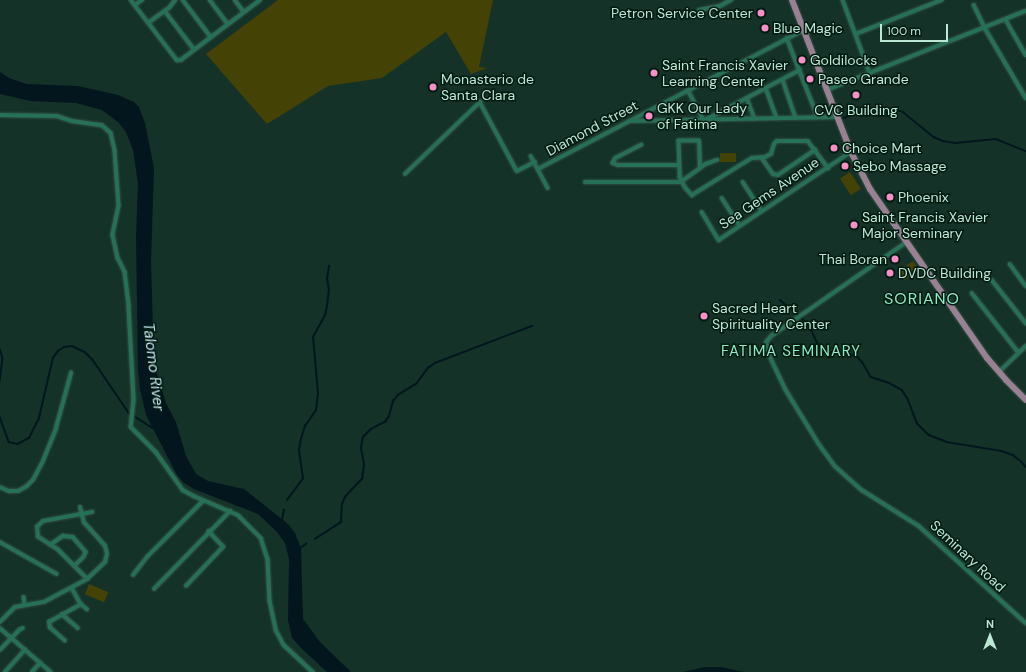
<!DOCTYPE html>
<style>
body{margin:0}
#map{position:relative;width:1026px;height:672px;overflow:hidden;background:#143227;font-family:"DM Sans",sans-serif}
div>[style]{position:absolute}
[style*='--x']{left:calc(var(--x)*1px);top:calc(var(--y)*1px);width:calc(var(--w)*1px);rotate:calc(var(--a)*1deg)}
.green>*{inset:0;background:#444204;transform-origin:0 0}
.water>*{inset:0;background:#03161e}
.stream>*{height:1.5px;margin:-0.75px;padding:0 0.75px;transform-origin:0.75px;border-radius:0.75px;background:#03161e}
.roads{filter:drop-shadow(0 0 1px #314f43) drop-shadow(0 0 1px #314f43)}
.street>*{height:3.5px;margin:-1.75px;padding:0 1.75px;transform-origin:1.75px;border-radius:1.75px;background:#277058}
.primary>*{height:6px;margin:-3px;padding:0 3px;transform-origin:3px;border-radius:3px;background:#9a8093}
.dots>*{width:11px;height:11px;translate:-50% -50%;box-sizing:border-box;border:2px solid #001a10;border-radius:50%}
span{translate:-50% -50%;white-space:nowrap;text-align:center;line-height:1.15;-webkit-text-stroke:3px #001a10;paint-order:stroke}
.poi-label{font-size:14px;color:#bbe7d4}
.right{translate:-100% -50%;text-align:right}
.left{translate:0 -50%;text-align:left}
.street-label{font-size:14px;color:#bbe7d4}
.neighbourhood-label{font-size:15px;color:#8debc7;letter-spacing:1px}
.water-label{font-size:15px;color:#cae8f6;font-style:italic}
.quarter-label{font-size:16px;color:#8debc7;letter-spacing:1px}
.north{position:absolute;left:970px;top:616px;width:40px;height:40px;-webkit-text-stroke:3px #001a10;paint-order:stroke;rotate:0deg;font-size:11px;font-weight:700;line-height:16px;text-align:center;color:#bbe7d4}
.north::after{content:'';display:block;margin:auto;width:14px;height:18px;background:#bbe7d4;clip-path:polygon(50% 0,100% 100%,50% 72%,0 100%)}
.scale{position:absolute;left:880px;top:24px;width:68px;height:18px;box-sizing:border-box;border:2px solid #bbe7d4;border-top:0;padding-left:5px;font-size:12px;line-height:14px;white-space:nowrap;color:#bbe7d4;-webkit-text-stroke:3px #001a10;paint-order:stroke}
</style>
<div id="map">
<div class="green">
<i style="clip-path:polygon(278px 0,493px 0,479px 67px,487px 68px,471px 74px,446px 32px,382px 78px,328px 86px,267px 124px,206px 54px)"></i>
<i style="left:720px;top:153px;width:16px;height:9px"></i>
<i style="left:850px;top:172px;width:20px;height:12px;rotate:57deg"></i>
<i style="left:913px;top:261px;width:11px;height:18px;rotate:56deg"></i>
<i style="left:89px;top:584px;width:21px;height:11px;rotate:23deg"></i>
</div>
<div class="water">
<i style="clip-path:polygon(0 72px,9px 78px,27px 84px,78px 86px,118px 95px,134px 102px,139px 107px,145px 123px,154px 168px,151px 261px,154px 364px,166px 403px,176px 422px,186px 456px,196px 474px,208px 481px,244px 489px,288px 524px,295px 533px,301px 548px,303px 619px,320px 642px,351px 672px,327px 672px,300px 647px,292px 638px,288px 620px,289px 559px,285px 543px,277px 532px,258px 514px,194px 489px,183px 482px,177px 475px,146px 415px,140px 389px,138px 369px,136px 236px,138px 184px,133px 150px,126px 132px,118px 122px,102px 110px,76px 103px,30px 101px,0 94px)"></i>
<i style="clip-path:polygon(705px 667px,721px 667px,744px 672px,683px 672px)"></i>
</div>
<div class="stream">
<i style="--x:843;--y:118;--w:32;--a:-16"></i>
<i style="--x:874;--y:109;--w:20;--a:0"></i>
<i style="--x:894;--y:109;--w:9;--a:18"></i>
<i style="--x:903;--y:112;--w:40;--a:39"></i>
<i style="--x:934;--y:137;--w:10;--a:24"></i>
<i style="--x:943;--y:141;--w:12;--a:9"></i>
<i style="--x:955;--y:143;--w:41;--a:-5.6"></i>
<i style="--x:996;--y:139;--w:32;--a:22"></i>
<i style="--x:780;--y:300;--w:24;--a:38"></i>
<i style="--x:802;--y:318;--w:16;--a:52"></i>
<i style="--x:812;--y:331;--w:21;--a:65"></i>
<i style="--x:821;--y:350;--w:5;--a:22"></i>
<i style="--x:826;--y:352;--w:20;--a:3"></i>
<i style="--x:846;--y:353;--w:11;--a:15"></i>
<i style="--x:857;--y:356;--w:9;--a:49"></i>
<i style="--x:863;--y:363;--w:16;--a:60"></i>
<i style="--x:871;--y:377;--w:19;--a:18"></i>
<i style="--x:889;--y:383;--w:15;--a:28"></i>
<i style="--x:902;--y:390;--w:11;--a:56"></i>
<i style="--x:908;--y:399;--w:26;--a:69"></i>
<i style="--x:917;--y:423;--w:17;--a:45"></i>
<i style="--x:929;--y:435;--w:19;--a:21"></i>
<i style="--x:947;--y:442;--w:56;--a:9.3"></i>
<i style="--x:1002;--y:451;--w:12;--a:20"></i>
<i style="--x:1013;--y:455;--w:11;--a:38"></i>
<i style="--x:1022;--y:462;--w:6;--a:51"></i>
<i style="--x:0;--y:349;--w:9;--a:72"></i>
<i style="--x:3;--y:358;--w:23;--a:97"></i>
<i style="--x:0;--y:417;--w:27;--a:70"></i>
<i style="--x:9;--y:442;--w:9;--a:13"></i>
<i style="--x:18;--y:444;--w:13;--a:-29"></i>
<i style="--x:29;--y:438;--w:22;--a:-63"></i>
<i style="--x:39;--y:418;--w:62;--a:-76.9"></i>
<i style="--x:53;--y:358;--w:9;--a:-54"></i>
<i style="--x:58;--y:351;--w:7;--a:-34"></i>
<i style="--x:64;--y:347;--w:8;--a:-7"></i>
<i style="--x:72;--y:346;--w:14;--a:25"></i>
<i style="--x:85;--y:352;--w:11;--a:45"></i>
<i style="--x:93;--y:360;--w:64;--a:55.8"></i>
<i style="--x:129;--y:413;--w:28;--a:32"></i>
<i style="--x:287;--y:500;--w:26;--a:-53"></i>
<i style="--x:303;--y:479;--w:29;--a:-98"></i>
<i style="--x:299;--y:450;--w:11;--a:-80"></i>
<i style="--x:301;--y:439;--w:14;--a:-73"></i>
<i style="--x:305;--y:426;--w:19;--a:-55"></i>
<i style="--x:316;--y:410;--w:17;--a:-83"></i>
<i style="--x:318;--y:393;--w:56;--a:-95.1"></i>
<i style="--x:313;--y:337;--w:25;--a:-61"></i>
<i style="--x:325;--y:315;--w:9;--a:-77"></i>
<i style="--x:327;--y:306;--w:16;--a:-83"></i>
<i style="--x:329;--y:290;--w:11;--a:-100"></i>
<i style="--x:327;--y:279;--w:13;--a:-81"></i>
<i style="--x:282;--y:520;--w:10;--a:-79"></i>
<i style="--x:315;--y:539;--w:31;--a:-33"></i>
<i style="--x:341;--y:522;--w:18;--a:-87"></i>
<i style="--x:342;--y:504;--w:8;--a:-67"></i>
<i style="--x:345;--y:497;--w:25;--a:-47"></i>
<i style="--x:362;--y:479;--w:15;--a:-82"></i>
<i style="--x:364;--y:464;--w:16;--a:-101"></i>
<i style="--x:361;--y:448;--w:11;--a:-80"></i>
<i style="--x:363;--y:437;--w:11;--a:-45"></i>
<i style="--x:371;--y:429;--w:16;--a:-27"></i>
<i style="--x:385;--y:422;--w:7;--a:-56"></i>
<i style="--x:389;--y:416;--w:16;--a:-75"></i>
<i style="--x:393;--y:401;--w:8;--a:-50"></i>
<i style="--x:398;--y:395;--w:22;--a:-32"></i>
<i style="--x:417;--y:383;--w:19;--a:-54"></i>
<i style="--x:428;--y:368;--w:9;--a:-36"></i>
<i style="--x:435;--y:363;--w:104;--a:-20.9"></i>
<i style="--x:299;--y:549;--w:9;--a:-36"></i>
</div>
<div class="roads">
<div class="street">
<i style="--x:131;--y:0;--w:76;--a:52.5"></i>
<i style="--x:177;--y:60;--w:4;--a:0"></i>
<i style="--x:181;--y:60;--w:99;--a:-37.2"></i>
<i style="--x:183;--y:0;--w:46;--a:52.9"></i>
<i style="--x:210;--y:0;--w:30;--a:53"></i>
<i style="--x:235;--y:0;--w:15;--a:53"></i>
<i style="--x:843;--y:0;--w:78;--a:69.7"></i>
<i style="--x:135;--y:5;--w:9;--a:-36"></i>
<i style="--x:974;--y:5;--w:25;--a:64"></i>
<i style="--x:985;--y:28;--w:81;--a:59.6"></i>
<i style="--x:699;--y:10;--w:21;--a:-11"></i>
<i style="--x:720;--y:6;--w:13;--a:-29"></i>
<i style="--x:165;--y:11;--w:48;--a:52.7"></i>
<i style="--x:1006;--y:20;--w:40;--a:60.3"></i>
<i style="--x:148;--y:23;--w:27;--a:-36"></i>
<i style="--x:170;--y:7;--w:9;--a:-54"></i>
<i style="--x:856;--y:34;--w:92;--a:-21.6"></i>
<i style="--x:787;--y:38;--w:85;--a:68.6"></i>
<i style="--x:783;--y:80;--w:40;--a:71.1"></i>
<i style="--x:766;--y:88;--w:32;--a:70"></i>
<i style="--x:688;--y:90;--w:34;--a:62"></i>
<i style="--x:827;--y:90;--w:214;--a:-21.7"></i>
<i style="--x:747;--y:98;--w:22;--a:69"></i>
<i style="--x:0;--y:115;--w:57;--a:1"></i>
<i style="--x:57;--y:116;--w:16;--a:18"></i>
<i style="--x:72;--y:121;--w:30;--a:8"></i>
<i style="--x:102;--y:125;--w:12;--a:42"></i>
<i style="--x:111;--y:133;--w:18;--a:77"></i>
<i style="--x:115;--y:151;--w:55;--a:85.8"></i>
<i style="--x:119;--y:206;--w:30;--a:102"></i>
<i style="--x:113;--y:235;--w:24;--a:78"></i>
<i style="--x:118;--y:258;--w:16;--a:63"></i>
<i style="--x:125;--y:272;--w:35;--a:83"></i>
<i style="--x:129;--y:307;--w:93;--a:86.9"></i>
<i style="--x:134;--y:400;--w:27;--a:96"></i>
<i style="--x:131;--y:427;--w:35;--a:45"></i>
<i style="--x:156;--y:452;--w:47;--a:54.6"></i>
<i style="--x:183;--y:490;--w:13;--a:29"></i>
<i style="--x:194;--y:496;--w:48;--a:23.4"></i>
<i style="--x:238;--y:515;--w:33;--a:45"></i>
<i style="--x:261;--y:538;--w:22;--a:72"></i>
<i style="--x:268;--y:559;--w:42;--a:87.3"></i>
<i style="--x:270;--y:601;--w:30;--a:78"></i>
<i style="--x:276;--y:630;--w:17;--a:62"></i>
<i style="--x:284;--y:645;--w:40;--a:43"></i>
<i style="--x:707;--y:119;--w:105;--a:-27.8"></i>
<i style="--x:629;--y:121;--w:209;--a:-1.1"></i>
<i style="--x:642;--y:145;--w:29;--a:153"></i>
<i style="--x:616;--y:158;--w:6;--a:121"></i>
<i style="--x:613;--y:163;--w:5;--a:22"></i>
<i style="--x:618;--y:165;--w:61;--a:0"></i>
<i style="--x:531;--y:156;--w:36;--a:62"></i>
<i style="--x:762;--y:158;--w:19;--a:55"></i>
<i style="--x:773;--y:174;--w:5;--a:11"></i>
<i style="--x:778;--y:175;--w:45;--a:-34"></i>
<i style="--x:700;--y:168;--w:27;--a:-92"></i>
<i style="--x:699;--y:141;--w:20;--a:180"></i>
<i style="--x:679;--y:141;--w:36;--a:88"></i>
<i style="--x:680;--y:177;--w:11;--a:63"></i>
<i style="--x:685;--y:187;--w:11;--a:49"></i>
<i style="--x:692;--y:195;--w:70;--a:-31.7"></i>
<i style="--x:752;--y:158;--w:13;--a:-4"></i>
<i style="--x:765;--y:157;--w:7;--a:-27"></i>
<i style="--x:771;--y:154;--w:10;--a:-73"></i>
<i style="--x:774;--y:144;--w:4;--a:-45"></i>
<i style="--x:777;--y:141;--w:31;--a:0"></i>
<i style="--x:808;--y:141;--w:34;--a:53"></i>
<i style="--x:538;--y:169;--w:300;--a:-27.6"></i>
<i style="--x:405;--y:174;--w:104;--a:-43.8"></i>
<i style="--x:480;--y:102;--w:78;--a:61.8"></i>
<i style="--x:517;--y:171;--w:20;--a:-27"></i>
<i style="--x:585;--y:182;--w:96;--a:0"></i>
<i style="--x:681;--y:182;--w:31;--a:-36"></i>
<i style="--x:706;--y:164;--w:12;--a:-20"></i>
<i style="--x:743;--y:182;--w:35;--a:57"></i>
<i style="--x:722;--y:198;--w:33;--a:57"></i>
<i style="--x:702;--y:212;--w:33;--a:59"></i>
<i style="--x:719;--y:240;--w:159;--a:-33.7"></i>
<i style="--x:906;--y:243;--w:163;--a:145.2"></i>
<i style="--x:772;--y:336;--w:8;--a:130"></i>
<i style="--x:767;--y:342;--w:8;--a:90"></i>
<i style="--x:767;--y:350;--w:44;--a:64.6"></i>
<i style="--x:786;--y:390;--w:63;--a:58.6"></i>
<i style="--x:819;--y:444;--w:27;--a:54"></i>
<i style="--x:835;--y:466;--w:36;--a:42"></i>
<i style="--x:862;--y:490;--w:67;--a:32.3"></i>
<i style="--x:919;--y:526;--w:144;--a:42.2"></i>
<i style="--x:1010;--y:264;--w:27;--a:54"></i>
<i style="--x:992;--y:280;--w:55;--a:51.7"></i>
<i style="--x:972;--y:293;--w:76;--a:51.9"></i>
<i style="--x:999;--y:372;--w:37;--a:-44"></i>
<i style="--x:0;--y:487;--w:10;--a:24"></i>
<i style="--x:9;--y:491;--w:9;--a:0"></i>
<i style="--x:18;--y:491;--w:10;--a:-29"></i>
<i style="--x:27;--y:486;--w:8;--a:-45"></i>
<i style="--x:33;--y:480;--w:21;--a:-62"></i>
<i style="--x:43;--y:461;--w:35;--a:-68"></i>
<i style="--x:56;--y:428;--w:57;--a:-74.7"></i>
<i style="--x:0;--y:542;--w:65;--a:29.3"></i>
<i style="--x:50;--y:545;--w:16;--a:-35"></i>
<i style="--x:63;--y:536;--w:10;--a:6"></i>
<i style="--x:73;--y:537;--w:20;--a:49"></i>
<i style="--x:86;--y:552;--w:5;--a:112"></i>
<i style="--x:84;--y:557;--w:13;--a:135"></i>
<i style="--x:133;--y:575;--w:23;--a:-52"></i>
<i style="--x:147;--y:557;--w:79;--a:-45"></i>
<i style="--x:87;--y:579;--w:41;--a:-135"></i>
<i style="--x:58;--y:550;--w:24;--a:-147"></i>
<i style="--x:38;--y:537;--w:10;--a:-96"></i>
<i style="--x:37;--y:527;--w:8;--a:-45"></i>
<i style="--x:43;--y:521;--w:50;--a:-10.4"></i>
<i style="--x:186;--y:586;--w:54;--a:-46.5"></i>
<i style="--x:223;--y:547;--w:21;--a:-133"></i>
<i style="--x:72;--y:588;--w:18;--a:61"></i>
<i style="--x:81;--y:604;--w:8;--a:40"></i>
<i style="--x:154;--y:589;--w:109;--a:-45.7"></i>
<i style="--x:24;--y:597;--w:8;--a:83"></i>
<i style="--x:62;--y:614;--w:21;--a:41"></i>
<i style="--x:0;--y:622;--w:21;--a:-45"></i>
<i style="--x:15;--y:607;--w:29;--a:-10"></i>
<i style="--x:44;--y:602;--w:49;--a:-28.1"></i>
<i style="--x:87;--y:579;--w:25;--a:-43"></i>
<i style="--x:105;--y:562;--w:8;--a:-76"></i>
<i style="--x:107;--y:554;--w:8;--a:-104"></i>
<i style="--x:105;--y:546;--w:31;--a:-132"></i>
<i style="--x:84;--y:523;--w:16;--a:-104"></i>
<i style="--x:0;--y:628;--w:67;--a:40.8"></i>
<i style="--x:65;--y:641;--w:20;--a:-139"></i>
<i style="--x:50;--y:628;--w:6;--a:-99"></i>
<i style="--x:49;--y:622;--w:37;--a:-29"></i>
<i style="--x:0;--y:650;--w:28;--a:-46"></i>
<i style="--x:19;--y:630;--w:4;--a:-27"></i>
<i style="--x:5;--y:672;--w:30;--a:-48"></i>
<i style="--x:32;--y:672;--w:12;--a:-48"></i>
</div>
<div class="primary">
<i style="--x:792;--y:0;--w:163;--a:68.8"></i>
<i style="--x:851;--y:152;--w:42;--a:62.8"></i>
<i style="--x:870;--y:189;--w:206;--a:55.3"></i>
<i style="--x:987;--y:358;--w:29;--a:49"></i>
<i style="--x:1006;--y:380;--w:28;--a:45"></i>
</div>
</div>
<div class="dots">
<i style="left:761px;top:13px;background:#fa8fc8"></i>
<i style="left:765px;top:28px;background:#fa8fc8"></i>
<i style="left:802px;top:60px;background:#fa8fc8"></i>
<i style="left:654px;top:73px;background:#fa8fc8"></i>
<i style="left:810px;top:79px;background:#fa8fc8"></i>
<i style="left:433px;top:87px;background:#fa8fc8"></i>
<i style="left:856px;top:95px;background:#fa8fc8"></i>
<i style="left:649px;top:116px;background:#fa8fc8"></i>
<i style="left:834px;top:148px;background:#fa8fc8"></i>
<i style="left:845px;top:166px;background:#fa8fc8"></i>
<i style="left:890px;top:197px;background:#fa8fc8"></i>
<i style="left:854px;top:225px;background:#fa8fc8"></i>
<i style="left:895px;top:259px;background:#fa8fc8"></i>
<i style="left:890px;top:273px;background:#fa8fc8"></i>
<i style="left:704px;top:316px;background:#fa8fc8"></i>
</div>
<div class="poi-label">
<span class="right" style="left:753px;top:13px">Petron Service Center</span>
<span class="left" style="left:773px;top:28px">Blue Magic</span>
<span class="left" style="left:810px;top:60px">Goldilocks</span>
<span class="left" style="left:662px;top:73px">Saint Francis Xavier<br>Learning Center</span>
<span class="left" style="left:441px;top:87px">Monasterio de<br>Santa Clara</span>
<span class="left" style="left:818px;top:79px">Paseo Grande</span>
<span class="left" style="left:657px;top:116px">GKK Our Lady<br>of Fatima</span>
<span style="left:856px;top:110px">CVC Building</span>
<span class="left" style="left:842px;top:148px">Choice Mart</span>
<span class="left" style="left:853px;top:166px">Sebo Massage</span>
<span class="left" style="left:898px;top:197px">Phoenix</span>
<span class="left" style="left:862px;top:225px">Saint Francis Xavier<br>Major Seminary</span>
<span class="right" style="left:887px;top:259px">Thai Boran</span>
<span class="left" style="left:898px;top:273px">DVDC Building</span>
<span class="left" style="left:712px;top:316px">Sacred Heart<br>Spirituality Center</span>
</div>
<div class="street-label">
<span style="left:592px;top:128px;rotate:-28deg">Diamond Street</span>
<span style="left:769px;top:193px;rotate:-34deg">Sea Gems Avenue</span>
<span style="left:968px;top:556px;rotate:43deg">Seminary Road</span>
</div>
<div class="neighbourhood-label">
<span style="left:791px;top:352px">FATIMA SEMINARY</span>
</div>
<div class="water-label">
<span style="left:153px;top:367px;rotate:83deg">Talomo River</span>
</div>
<div class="quarter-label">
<span style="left:922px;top:299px">SORIANO</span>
</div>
<div class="north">N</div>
<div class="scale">100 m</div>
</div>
